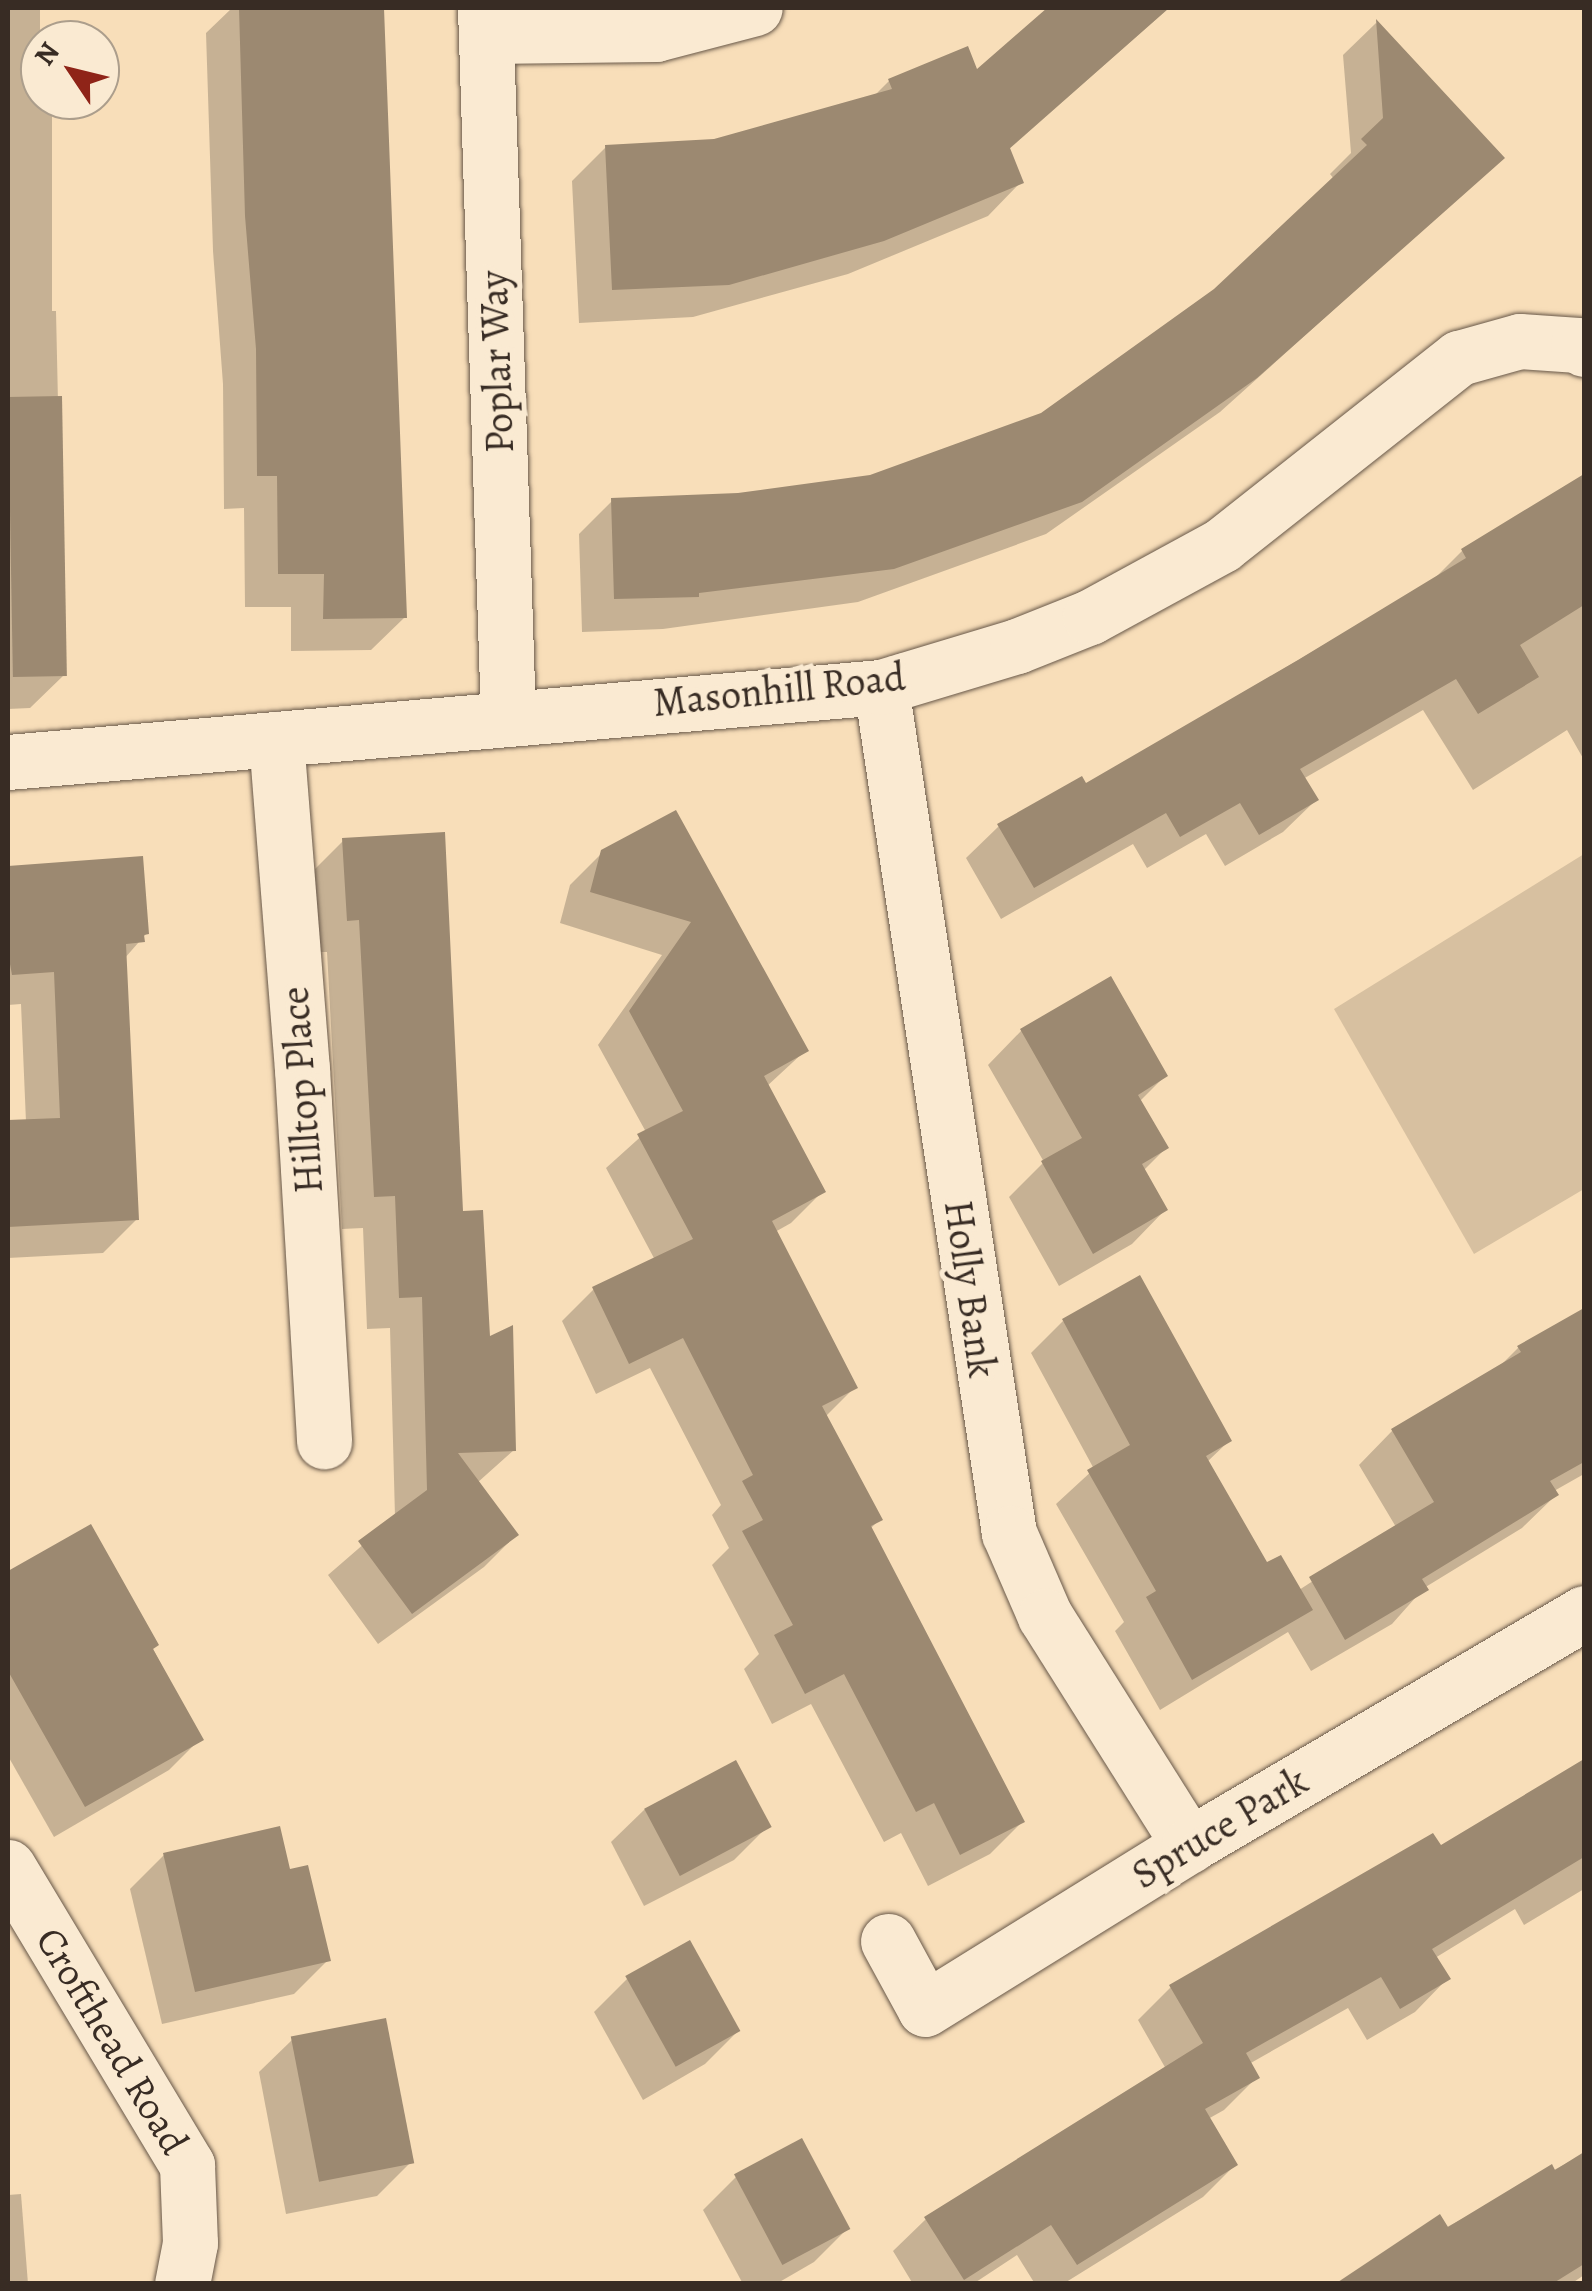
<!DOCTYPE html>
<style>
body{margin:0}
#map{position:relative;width:1592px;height:2291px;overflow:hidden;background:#f8deb9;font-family:Alegreya,serif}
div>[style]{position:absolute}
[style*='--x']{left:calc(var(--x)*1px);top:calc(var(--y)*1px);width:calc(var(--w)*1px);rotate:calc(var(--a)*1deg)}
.green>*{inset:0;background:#d7c0a0}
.shadow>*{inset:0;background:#0003}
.building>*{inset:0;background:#9c8971;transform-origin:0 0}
.roads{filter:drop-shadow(0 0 2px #685849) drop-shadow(0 0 2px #685849)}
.minor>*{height:55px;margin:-27.5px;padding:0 27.5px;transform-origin:27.5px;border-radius:27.5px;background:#faead2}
span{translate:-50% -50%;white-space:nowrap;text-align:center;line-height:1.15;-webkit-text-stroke:10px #faead2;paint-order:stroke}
.street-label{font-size:40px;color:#382c24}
.frame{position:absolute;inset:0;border:10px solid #382c24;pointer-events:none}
.north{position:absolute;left:20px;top:20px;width:100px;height:100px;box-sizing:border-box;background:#faead2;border:2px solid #ac9e8c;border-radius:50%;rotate:305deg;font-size:28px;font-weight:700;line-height:40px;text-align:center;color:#382c24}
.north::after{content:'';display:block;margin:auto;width:35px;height:45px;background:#8f2418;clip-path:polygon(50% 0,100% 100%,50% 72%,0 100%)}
</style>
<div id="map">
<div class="green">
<i style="clip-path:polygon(1584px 854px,1584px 1189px,1474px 1254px,1334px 1009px)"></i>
</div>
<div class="shadow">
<i style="clip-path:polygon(8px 8px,40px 8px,40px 100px,52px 100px,52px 311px,56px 311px,64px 675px,30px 708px,8px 709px)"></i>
<i style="clip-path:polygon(232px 8px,382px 8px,405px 617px,371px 650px,291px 651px,291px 607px,245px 607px,244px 508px,224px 509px,223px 384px,213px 251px,206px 33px)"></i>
<i style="clip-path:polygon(1050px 8px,1169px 8px,1008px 150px,1021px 182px,988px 216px,848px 274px,693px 317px,579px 323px,572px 181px,606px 147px,715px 142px,873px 97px,889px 81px,976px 73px)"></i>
<i style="clip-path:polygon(1376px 23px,1502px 158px,1220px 412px,1046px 534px,858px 602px,663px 629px,582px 632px,579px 534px,613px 500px,738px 495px,871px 478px,1042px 416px,1215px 291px,1334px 179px,1330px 174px,1351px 153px,1343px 55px)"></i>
<i style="clip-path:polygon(1584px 477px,1584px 760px,1567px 730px,1473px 790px,1423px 710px,1303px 779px,1316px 800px,1283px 832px,1225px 866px,1206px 834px,1147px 868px,1133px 844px,1001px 919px,966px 858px,999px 826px,1085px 786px,1432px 581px,1462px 551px)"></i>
<i style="clip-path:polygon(675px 813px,806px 1050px,766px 1087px,823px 1191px,791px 1223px,775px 1232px,855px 1387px,825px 1417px,880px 1519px,870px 1529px,1022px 1822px,990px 1854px,928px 1886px,901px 1833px,884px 1842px,811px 1704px,772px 1724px,744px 1669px,759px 1654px,712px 1565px,729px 1548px,712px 1515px,721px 1505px,650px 1368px,596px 1394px,562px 1321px,594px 1289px,655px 1260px,606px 1168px,646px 1132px,598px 1045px,662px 955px,560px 923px,570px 885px,603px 852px)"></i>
<i style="clip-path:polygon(343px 841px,461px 1214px,514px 1450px,477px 1483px,516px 1535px,484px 1567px,378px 1644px,328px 1575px,395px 1517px,390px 1328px,367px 1329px,363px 1228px,342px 1229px,327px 952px,316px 952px,311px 873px)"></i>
<i style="clip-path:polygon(141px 859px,146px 934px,124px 959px,137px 1219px,103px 1253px,8px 1258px,8px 1123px,26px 1122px,21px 1004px,8px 1005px,8px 868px)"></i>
<i style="clip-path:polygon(1110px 979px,1165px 1076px,1139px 1102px,1166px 1148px,1143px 1171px,1165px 1210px,1132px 1244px,1059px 1286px,1009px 1197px,1044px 1162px,988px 1065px,1021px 1031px)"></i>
<i style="clip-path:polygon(1584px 1311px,1584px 1474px,1554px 1491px,1556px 1495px,1522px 1528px,1424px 1588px,1392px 1624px,1311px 1671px,1288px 1632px,1160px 1710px,1115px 1631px,1124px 1622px,1056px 1504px,1094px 1469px,1031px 1353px,1063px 1321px,1229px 1441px,1207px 1462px,1266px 1566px,1299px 1590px,1396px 1527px,1359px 1465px,1392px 1431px,1497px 1369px,1518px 1348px)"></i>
<i style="clip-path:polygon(90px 1528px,200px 1739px,169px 1770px,54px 1837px,8px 1756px,8px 1574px)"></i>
<i style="clip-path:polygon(1584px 1761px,1584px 1889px,1524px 1925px,1515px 1909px,1435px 1958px,1447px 1979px,1415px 2012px,1367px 2040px,1348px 2008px,1249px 2064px,1257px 2077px,1224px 2110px,1208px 2119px,1235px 2165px,1203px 2197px,1063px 2284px,1035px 2284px,1017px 2255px,973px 2284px,913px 2284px,893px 2251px,926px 2219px,1166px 2069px,1138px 2020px,1171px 1987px,1440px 1849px)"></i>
<i style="clip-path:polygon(645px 1809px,768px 1826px,734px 1860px,644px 1906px,611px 1842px)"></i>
<i style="clip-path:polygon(164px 1855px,288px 1872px,328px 1960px,294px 1994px,162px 2024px,130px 1889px)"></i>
<i style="clip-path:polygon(627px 1979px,738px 2031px,705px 2064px,643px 2100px,594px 2012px)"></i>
<i style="clip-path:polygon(293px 2039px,411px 2162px,377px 2196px,286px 2214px,259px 2072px)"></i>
<i style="clip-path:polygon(1584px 2154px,1584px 2275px,1571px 2284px,1340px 2284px)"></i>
<i style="clip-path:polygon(736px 2177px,848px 2228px,814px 2262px,776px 2284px,743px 2284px,703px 2210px)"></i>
<i style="clip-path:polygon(21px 2194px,28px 2284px,8px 2284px,8px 2195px)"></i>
</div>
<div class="building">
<i style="clip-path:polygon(239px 8px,384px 8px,407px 618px,323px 619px,324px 574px,278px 574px,277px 476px,257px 476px,256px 349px,245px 216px)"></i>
<i style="clip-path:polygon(1047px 8px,1169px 8px,1010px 148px,1024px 183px,884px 241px,729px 285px,612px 290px,605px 145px,714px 139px,892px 89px,888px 79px,968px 46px,977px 69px)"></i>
<i style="clip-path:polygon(1376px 19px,1505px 158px,1257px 378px,1082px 502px,894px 569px,699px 593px,699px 597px,614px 599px,611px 498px,738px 493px,870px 475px,1041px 413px,1214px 289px,1367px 145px,1361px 139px,1383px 118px)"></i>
<i style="left:62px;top:396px;width:280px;height:54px;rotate:89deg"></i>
<i style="clip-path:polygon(1584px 474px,1584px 605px,1520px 645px,1539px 677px,1478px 714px,1456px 679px,1300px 769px,1319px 800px,1259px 835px,1240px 803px,1180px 837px,1166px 813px,1034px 888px,997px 824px,1082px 776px,1086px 783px,1298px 660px,1466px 558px,1461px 549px)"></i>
<i style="clip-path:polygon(676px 810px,809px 1051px,764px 1076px,826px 1192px,772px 1221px,858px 1388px,822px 1406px,883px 1520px,871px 1526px,1025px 1822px,960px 1855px,934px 1803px,916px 1812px,844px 1674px,805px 1694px,774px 1635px,793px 1625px,742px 1531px,763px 1520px,742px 1481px,753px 1475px,683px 1338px,629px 1364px,592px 1287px,693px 1239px,637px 1134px,683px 1111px,629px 1011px,691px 922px,590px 892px,601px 850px)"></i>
<i style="clip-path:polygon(445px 832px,463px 1211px,483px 1210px,490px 1336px,513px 1325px,516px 1451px,458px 1453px,519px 1535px,412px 1614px,358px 1541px,427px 1490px,422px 1297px,399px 1298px,395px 1196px,374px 1197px,359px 920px,347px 921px,342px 838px)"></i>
<i style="clip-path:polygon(143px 856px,149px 934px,144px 935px,145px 942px,126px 944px,139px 1220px,8px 1227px,8px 1120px,60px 1118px,54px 972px,12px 975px,8px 953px,8px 866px)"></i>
<i style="clip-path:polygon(1111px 976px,1168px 1076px,1138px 1095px,1169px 1148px,1142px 1164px,1168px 1210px,1093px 1254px,1041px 1161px,1082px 1138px,1020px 1029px)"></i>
<i style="clip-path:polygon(1140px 1275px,1232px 1441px,1206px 1456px,1267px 1562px,1281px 1555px,1313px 1610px,1192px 1680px,1146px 1597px,1156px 1591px,1087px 1470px,1130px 1445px,1062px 1319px)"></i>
<i style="clip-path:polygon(1584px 1308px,1584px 1462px,1550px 1481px,1559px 1495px,1422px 1579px,1429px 1590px,1345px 1640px,1309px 1577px,1434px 1502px,1391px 1429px,1521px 1352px,1517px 1346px)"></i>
<i style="clip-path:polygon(91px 1524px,159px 1645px,153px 1649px,204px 1740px,85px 1807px,8px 1671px,8px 1571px)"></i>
<i style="clip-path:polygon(1584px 1759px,1584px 1857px,1432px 1949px,1451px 1979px,1400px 2009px,1381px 1977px,1246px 2053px,1260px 2078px,1205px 2109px,1238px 2165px,1077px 2265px,1051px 2225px,964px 2280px,924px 2217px,1203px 2043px,1169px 1985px,1433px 1833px,1441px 1845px)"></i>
<i style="left:736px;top:1760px;width:76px;height:104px;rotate:62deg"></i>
<i style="clip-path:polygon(280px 1826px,290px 1869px,308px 1865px,331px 1961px,195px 1992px,163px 1853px)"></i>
<i style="left:690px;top:1940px;width:104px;height:74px;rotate:61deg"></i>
<i style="left:386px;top:2018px;width:148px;height:97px;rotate:79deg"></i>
<i style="left:802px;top:2138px;width:103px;height:77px;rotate:62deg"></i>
<i style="clip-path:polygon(1584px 2152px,1584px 2264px,1552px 2284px,1335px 2284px,1440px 2214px,1448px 2227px,1552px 2164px,1555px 2170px)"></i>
</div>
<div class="roads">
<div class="minor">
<i style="--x:485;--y:8;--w:708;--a:88.14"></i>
<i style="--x:487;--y:36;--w:169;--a:-0.7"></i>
<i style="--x:656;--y:34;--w:102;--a:-14.7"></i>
<i style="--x:881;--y:687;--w:856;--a:81.4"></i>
<i style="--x:1009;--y:1533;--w:90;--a:66.6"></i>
<i style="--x:1045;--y:1616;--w:271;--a:57.8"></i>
<i style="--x:276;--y:739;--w:331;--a:85.5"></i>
<i style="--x:302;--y:1069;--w:373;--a:86.6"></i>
<i style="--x:8;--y:762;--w:876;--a:-4.91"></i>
<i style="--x:881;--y:687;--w:142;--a:-16.8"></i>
<i style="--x:1017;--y:646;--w:79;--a:-21.7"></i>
<i style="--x:1090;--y:617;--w:150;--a:-28.6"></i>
<i style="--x:1222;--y:545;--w:302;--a:-38.3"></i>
<i style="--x:1459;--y:358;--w:63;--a:-15.6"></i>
<i style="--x:1520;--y:341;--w:58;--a:3.9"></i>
<i style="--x:1578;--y:345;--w:7;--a:34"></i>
<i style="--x:8;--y:1867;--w:348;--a:59"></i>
<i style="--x:187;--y:2165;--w:78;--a:87.8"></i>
<i style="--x:190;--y:2243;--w:42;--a:101"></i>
<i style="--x:888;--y:1941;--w:77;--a:61.4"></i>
<i style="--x:925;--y:2009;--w:311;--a:-31.8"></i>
<i style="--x:1189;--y:1845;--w:458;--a:-30.4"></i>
</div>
</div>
<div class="street-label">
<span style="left:497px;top:362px;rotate:-92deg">Poplar Way</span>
<span style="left:779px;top:690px;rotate:-6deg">Masonhill Road</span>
<span style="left:302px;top:1090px;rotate:-94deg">Hilltop Place</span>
<span style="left:970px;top:1289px;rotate:82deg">Holly Bank</span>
<span style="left:1220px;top:1828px;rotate:-31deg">Spruce Park</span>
<span style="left:112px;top:2041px;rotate:59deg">Crofthead Road</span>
</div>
<div class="frame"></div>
<div class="north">N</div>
</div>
